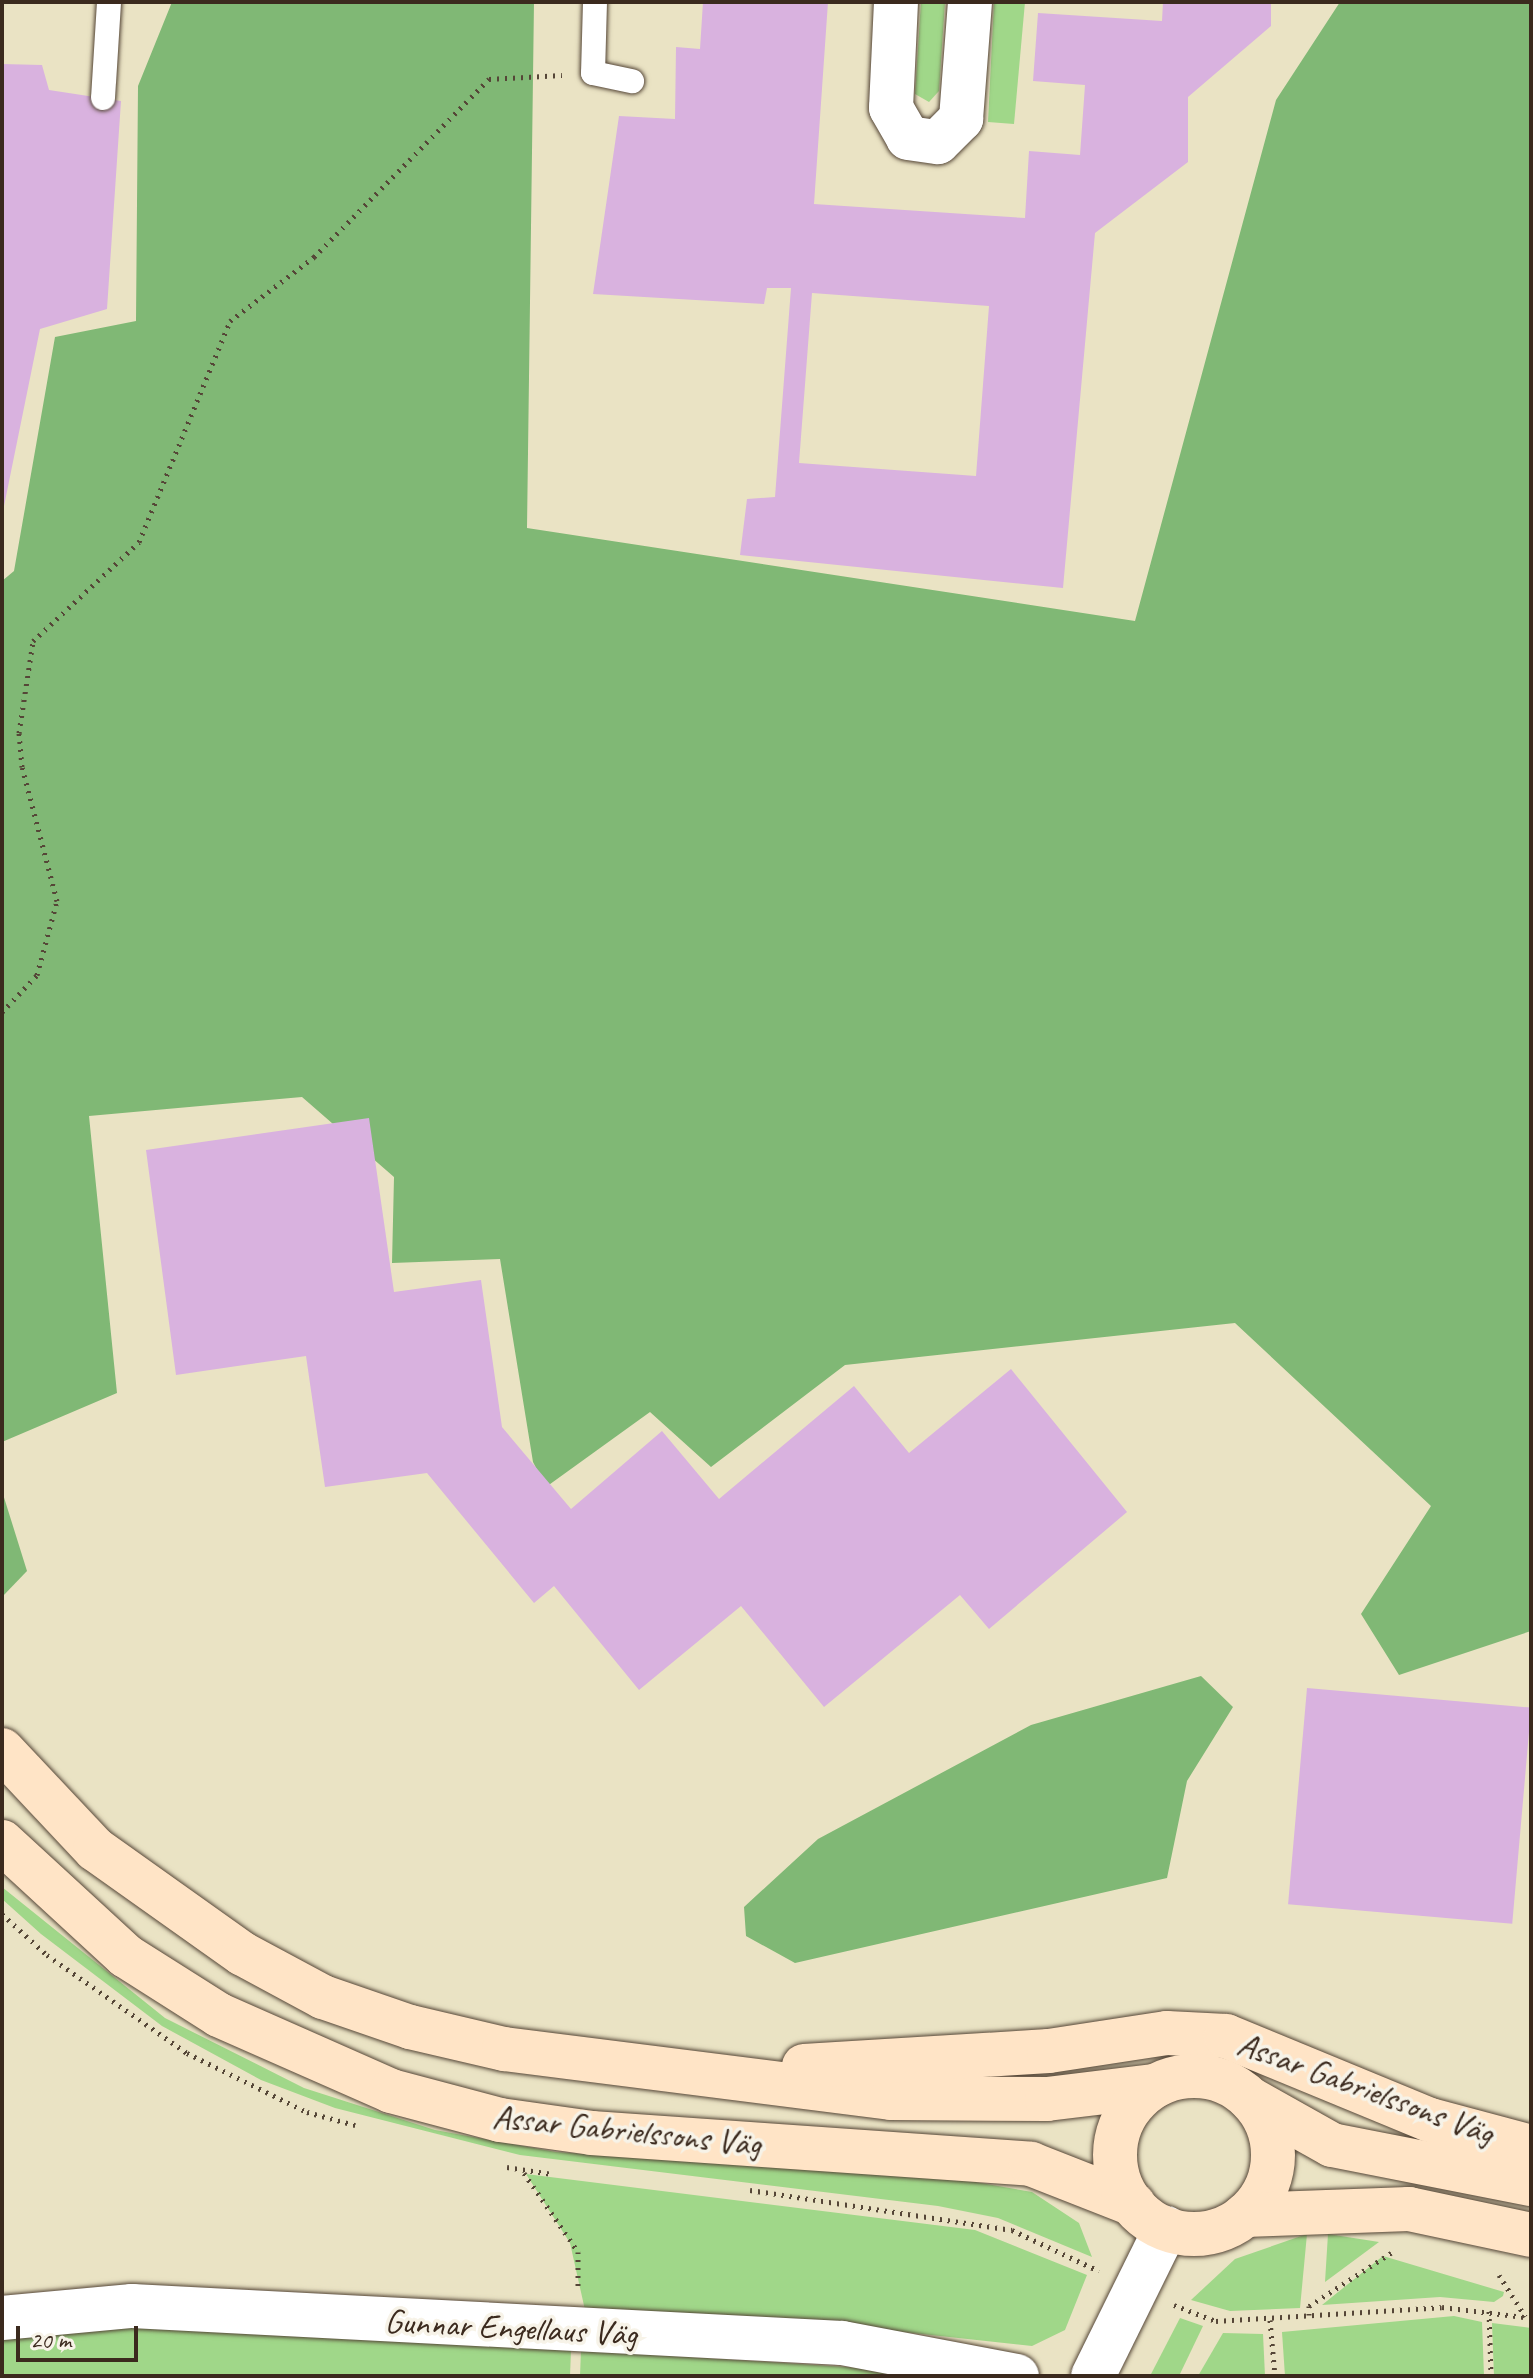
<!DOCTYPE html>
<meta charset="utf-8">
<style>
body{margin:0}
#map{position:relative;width:1533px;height:2378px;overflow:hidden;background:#eae3c4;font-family:Caveat,sans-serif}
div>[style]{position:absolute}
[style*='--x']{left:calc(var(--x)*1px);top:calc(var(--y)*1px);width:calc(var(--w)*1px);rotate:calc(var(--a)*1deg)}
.green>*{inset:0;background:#a0d789}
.forest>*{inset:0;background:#80b875}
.building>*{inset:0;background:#d9b2df;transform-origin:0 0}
.path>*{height:5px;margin-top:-2.5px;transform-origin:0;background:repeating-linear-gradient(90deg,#554637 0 2px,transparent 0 8px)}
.roads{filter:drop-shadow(0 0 2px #554637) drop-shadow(0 0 2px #554637)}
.lane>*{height:24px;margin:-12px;padding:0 12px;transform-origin:12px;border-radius:12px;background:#fff}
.street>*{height:44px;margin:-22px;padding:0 22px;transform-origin:22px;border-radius:22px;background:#fff}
.secondary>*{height:44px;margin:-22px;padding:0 22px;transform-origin:22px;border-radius:22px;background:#ffe4c6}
.secondary>.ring{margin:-22px;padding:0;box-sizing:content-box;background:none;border:44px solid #ffe4c6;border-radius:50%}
span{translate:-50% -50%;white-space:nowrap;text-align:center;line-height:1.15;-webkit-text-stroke:7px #f7f3e8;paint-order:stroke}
.street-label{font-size:34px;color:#3b2a1e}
.frame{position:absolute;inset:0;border:4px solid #3b2a1e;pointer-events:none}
.scale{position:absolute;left:16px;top:2326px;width:122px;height:36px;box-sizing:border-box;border:4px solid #3b2a1e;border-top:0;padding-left:10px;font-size:24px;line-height:28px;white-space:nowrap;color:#3b2a1e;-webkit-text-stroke:6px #f7f3e8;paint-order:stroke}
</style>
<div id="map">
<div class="green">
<i style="clip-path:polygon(921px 2px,945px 2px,939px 91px,929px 102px,915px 94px)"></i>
<i style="clip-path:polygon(994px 2px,1025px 2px,1014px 124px,988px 122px)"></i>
<i style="clip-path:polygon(2px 1887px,165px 2018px,304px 2088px,435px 2130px,556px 2152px,964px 2180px,1032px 2192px,1079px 2223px,1092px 2257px,998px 2218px,938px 2206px,520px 2155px,335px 2108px,261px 2080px,162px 2026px,41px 1934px,2px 1899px)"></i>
<i style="clip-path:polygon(526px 2174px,975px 2230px,1087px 2275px,1065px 2330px,1032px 2346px,784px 2319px,585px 2310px,570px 2243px)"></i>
<i style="clip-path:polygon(1307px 2234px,1300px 2308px,1230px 2311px,1191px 2300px,1235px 2259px)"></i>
<i style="clip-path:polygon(1328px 2234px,1379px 2242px,1325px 2282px)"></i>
<i style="clip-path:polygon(1383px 2256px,1504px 2292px,1503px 2296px,1494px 2302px,1440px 2297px,1322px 2305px)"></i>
<i style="clip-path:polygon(1454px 2316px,1482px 2322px,1484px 2376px,1285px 2376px,1282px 2332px)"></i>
<i style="clip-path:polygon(1180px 2318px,1203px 2326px,1179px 2376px,1150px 2376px)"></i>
<i style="clip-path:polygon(120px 2321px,571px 2350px,570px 2376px,2px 2374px,2px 2333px)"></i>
<i style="clip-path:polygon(1492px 2323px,1531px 2328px,1531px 2376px,1494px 2376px)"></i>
<i style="clip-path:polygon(1223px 2333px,1263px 2334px,1265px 2376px,1198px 2376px)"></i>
<i style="clip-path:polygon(581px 2350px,877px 2369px,931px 2376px,580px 2376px)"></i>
</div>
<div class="forest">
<i style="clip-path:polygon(172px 2px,534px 2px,527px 528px,1135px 621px,1276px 100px,1340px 2px,1531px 2px,1531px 1631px,1399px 1675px,1361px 1614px,1431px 1506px,1235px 1323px,845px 1365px,711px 1467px,650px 1412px,546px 1487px,533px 1462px,500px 1259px,392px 1263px,394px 1177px,302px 1097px,89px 1116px,117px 1393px,2px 1442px,2px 581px,14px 571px,55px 337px,136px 321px,138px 86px)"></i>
<i style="clip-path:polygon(2px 1491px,27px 1571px,2px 1597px)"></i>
<i style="clip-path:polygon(1201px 1676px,1233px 1707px,1187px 1781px,1167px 1878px,795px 1963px,746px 1936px,744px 1907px,818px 1839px,1031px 1725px)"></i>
</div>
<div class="building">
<i style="clip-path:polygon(evenodd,703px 2px,828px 2px,814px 204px,1025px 218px,1029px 151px,1080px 155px,1085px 85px,1033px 81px,1038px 13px,1162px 21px,1163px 2px,1271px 2px,1271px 26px,1188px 97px,1188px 162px,1095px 233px,1063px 588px,740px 555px,747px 499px,775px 497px,791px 288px,767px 288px,764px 304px,593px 294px,619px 116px,675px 119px,676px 47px,700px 49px,703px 2px,812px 293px,989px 306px,976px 476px,799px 463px,812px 293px)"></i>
<i style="clip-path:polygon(2px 64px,42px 65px,49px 90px,121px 101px,107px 309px,40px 329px,3px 511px)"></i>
<i style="clip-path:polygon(369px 1118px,394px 1292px,481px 1280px,502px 1427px,571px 1509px,662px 1431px,719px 1499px,854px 1386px,909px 1453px,1011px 1369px,1127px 1512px,989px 1629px,960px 1595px,824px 1707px,741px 1606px,639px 1690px,554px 1586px,534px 1603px,427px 1473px,325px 1487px,306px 1356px,176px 1375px,146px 1150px)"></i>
<i style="left:1307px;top:1688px;width:225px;height:217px;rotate:5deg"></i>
</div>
<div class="path">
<i style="--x:2;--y:1012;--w:51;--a:-46.6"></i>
<i style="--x:37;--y:975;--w:77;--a:-74.9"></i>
<i style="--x:57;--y:901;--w:138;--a:-104.6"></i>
<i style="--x:22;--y:767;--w:34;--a:-95"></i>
<i style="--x:19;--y:733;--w:93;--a:-81.3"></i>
<i style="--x:33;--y:641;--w:145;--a:-43"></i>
<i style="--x:139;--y:542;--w:239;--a:-67.6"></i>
<i style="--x:230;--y:321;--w:106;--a:-37.3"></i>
<i style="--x:314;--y:257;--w:250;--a:-45.5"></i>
<i style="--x:489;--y:79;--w:73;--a:-3.1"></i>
<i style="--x:2;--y:1914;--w:61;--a:42.3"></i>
<i style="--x:47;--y:1955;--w:171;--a:35"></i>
<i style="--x:187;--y:2053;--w:134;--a:26.2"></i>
<i style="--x:307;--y:2112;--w:50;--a:15.2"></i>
<i style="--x:507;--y:2167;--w:46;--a:8.8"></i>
<i style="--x:524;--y:2173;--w:96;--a:55.6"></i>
<i style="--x:578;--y:2252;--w:34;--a:90"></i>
<i style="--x:750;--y:2190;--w:265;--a:8.7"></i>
<i style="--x:1012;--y:2230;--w:96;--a:25.2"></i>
<i style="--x:1499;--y:2275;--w:49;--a:57.6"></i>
<i style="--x:1174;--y:2305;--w:45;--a:20.9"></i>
<i style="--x:1216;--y:2321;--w:226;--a:-3.5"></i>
<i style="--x:1442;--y:2307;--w:90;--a:7"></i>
<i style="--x:1489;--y:2311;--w:65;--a:88.2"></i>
<i style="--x:1309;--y:2315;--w:9;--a:-90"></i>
<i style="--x:1309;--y:2306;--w:98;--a:-32.9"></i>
<i style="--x:1270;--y:2320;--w:56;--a:84.9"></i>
</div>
<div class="roads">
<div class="lane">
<i style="--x:595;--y:2;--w:71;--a:91.6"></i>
<i style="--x:593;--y:73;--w:40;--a:12"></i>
<i style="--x:103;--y:98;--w:96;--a:-86.4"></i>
</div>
<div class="street">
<i style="--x:896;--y:2;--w:106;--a:92.7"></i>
<i style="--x:891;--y:108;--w:34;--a:60"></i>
<i style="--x:908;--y:138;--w:30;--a:8"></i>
<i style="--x:938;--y:142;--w:33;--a:-45"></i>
<i style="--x:961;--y:119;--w:117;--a:-85.6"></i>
<i style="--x:2;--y:2318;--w:131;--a:-5.3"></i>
<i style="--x:132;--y:2306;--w:711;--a:2.98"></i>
<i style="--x:842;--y:2343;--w:178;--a:10.7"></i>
<i style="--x:1093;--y:2376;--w:165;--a:-63.7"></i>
</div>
<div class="secondary">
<i style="--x:2;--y:1750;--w:136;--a:46.8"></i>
<i style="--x:95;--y:1849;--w:181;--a:35.4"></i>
<i style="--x:243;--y:1954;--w:91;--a:28.3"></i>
<i style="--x:323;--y:1997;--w:92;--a:19"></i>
<i style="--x:410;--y:2027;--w:97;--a:13.2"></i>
<i style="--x:504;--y:2049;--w:390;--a:7.2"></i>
<i style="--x:891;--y:2098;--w:156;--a:0.4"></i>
<i style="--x:1047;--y:2099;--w:109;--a:-6.9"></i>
<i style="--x:2;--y:1842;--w:168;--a:42.6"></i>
<i style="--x:126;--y:1956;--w:110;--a:32.4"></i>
<i style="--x:219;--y:2015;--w:188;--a:23.8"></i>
<i style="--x:391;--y:2091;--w:113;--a:14.9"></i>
<i style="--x:500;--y:2120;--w:93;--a:8"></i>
<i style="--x:592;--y:2133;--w:440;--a:4"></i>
<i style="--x:1031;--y:2164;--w:110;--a:21.4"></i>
<i style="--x:804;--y:2066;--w:245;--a:-3.5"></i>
<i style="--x:1049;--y:2051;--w:119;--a:-8.7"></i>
<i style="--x:1167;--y:2033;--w:59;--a:2.9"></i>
<i style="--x:1226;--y:2036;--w:221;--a:22.4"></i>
<i style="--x:1430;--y:2120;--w:105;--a:15"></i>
<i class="ring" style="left:1115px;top:2076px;width:114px;height:114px"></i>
<i style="--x:1250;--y:2099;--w:94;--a:29.3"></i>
<i style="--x:1332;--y:2145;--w:203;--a:11.1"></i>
<i style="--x:1245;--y:2215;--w:164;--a:-2.1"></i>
<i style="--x:1409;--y:2209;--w:125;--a:12"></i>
</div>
</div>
<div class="street-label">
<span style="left:1366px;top:2088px;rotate:20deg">Assar Gabrielssons Väg</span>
<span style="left:627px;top:2130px;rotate:6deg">Assar Gabrielssons Väg</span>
<span style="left:511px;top:2327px;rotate:3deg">Gunnar Engellaus Väg</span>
</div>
<div class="frame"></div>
<div class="scale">20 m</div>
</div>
